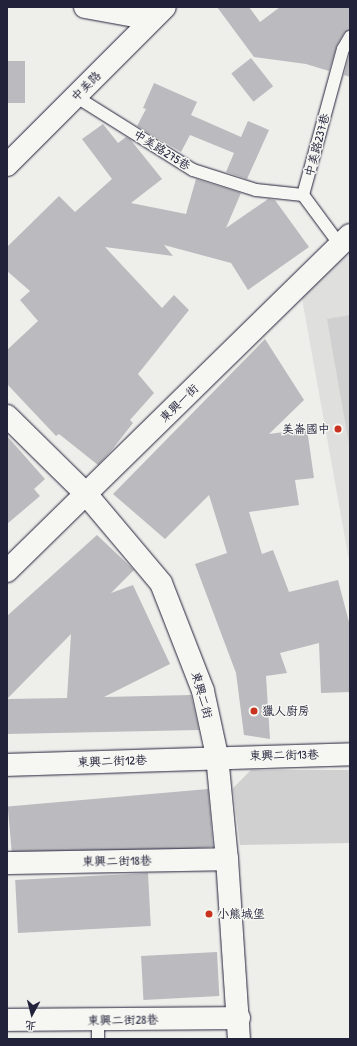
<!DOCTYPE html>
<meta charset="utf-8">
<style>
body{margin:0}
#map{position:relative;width:357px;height:1046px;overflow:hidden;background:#eeeeeb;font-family:"Patrick Hand","LXGW WenKai TC",sans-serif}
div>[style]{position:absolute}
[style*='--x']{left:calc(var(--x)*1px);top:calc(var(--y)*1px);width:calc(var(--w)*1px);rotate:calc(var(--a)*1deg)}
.built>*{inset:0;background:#dfdfde}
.green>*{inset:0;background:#d0d0d1}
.building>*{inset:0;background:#bbbbbf;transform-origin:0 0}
.roads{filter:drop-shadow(0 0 1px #22223b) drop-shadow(0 0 1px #22223b)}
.service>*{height:12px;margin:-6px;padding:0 6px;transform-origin:6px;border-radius:6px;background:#f6f6f2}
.minor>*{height:22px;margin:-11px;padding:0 11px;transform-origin:11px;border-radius:11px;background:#f6f6f2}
.tertiary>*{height:22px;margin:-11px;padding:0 11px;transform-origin:11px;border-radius:11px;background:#f6f6f2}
.dots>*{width:11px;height:11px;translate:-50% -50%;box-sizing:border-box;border:2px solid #f6f6f2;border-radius:50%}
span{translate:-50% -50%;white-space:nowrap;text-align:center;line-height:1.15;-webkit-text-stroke:3px #f6f6f2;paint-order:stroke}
.street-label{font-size:12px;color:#22223b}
.poi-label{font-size:12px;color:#22223b}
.right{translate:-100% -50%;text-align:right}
.left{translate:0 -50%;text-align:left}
.frame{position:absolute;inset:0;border:8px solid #22223b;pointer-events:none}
.north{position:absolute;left:12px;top:994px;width:40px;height:40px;-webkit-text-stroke:3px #f6f6f2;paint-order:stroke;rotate:187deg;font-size:11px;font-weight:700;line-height:16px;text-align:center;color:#22223b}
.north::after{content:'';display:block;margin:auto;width:14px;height:18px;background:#22223b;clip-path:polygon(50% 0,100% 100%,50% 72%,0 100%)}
</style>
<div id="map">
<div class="built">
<i style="clip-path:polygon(350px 248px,350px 566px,301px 293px)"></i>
</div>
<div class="green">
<i style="clip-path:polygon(350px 315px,350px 450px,327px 319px)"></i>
<i style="clip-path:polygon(251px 770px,350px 770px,350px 843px,240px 845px,233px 788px)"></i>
</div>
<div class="building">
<i style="clip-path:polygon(217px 7px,249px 7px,260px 22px,280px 7px,350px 7px,350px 30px,344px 33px,337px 45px,329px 71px,306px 64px,254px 57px)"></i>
<i style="clip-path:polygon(350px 52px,350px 77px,344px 75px)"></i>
<i style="left:251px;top:58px;width:36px;height:25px;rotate:52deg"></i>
<i style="left:7px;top:61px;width:18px;height:42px"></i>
<i style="clip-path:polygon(154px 83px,197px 102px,191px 115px,241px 137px,248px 121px,269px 130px,247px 179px,226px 172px,234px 153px,190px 135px,181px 152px,137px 126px,146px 109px,143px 108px)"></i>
<i style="clip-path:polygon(103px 124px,118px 143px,126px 137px,130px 139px,162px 179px,131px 203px,186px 214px,196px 179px,241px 193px,226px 228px,268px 199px,275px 200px,309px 247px,248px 290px,231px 263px,164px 245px,173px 256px,105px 247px,162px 308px,174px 295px,189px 310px,138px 374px,154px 393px,130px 420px,133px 423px,111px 451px,98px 465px,59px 434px,56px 436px,7px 384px,7px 350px,38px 321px,20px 300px,30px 291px,7px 271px,7px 247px,59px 196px,75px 212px,112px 179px,82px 139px)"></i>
<i style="clip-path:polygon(265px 339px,304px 400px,269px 434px,307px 429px,314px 478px,295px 480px,299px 505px,249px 512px,262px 554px,273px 550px,289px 592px,338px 580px,350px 626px,350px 692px,321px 693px,319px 643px,280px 653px,287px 673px,266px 676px,270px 739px,244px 735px,236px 673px,195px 564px,227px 553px,209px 495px,165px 539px,113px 494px)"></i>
<i style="clip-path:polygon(7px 436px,45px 479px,34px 489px,40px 496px,7px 524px)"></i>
<i style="clip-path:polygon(evenodd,97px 535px,134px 570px,111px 593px,133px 585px,170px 664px,104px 697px,191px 695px,199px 730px,7px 734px,7px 616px,97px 535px,71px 634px,67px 698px,7px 699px,71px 634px)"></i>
<i style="left:208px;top:789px;width:58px;height:201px;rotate:85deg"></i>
<i style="left:148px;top:873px;width:53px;height:133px;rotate:87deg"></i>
<i style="left:217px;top:952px;width:44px;height:76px;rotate:87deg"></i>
</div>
<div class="roads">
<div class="service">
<i style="--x:75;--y:96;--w:139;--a:32.1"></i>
<i style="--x:193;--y:170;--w:66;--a:17.6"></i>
<i style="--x:256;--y:190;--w:47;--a:6.1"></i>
<i style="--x:340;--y:245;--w:62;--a:-126.5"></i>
<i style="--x:303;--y:195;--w:151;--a:-74.7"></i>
<i style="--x:343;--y:49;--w:14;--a:-60"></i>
<i style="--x:98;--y:1039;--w:18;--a:-90"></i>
</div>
<div class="minor">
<i style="--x:85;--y:7;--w:67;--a:10.3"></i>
<i style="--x:7;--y:416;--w:111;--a:44.6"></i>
<i style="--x:86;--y:494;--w:116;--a:49.9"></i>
<i style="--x:161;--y:583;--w:116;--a:68.7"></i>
<i style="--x:203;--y:691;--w:66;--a:77.8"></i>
<i style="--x:217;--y:756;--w:103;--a:84.5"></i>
<i style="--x:227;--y:859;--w:180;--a:86.2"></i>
<i style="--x:7;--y:571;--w:480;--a:-44.4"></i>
<i style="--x:7;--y:765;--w:343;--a:-1.8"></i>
<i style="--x:7;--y:863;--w:220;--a:-1"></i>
<i style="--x:7;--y:1020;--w:232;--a:-0.5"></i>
</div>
<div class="tertiary">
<i style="--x:7;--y:165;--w:223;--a:-45"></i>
</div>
</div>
<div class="dots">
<i style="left:338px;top:429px;background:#c8321e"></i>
<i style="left:254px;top:711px;background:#c8321e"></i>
<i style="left:209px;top:914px;background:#c8321e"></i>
</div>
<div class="street-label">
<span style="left:86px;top:86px;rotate:-45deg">中美路</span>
<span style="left:317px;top:145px;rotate:-75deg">中美路237巷</span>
<span style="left:162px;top:150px;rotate:32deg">中美路275巷</span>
<span style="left:179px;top:403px;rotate:-44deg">東興一街</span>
<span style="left:202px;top:695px;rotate:74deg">東興二街</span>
<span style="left:284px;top:755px;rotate:-1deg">東興二街13巷</span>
<span style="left:112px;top:761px;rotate:-2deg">東興二街12巷</span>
<span style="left:117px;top:861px;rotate:-1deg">東興二街18巷</span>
<span style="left:123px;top:1020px;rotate:-1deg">東興二街28巷</span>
</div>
<div class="poi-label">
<span class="right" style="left:330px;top:429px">美崙國中</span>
<span class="left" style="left:262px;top:711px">獵人廚房</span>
<span class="left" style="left:217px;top:914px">小熊城堡</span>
</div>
<div class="frame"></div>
<div class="north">北</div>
</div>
